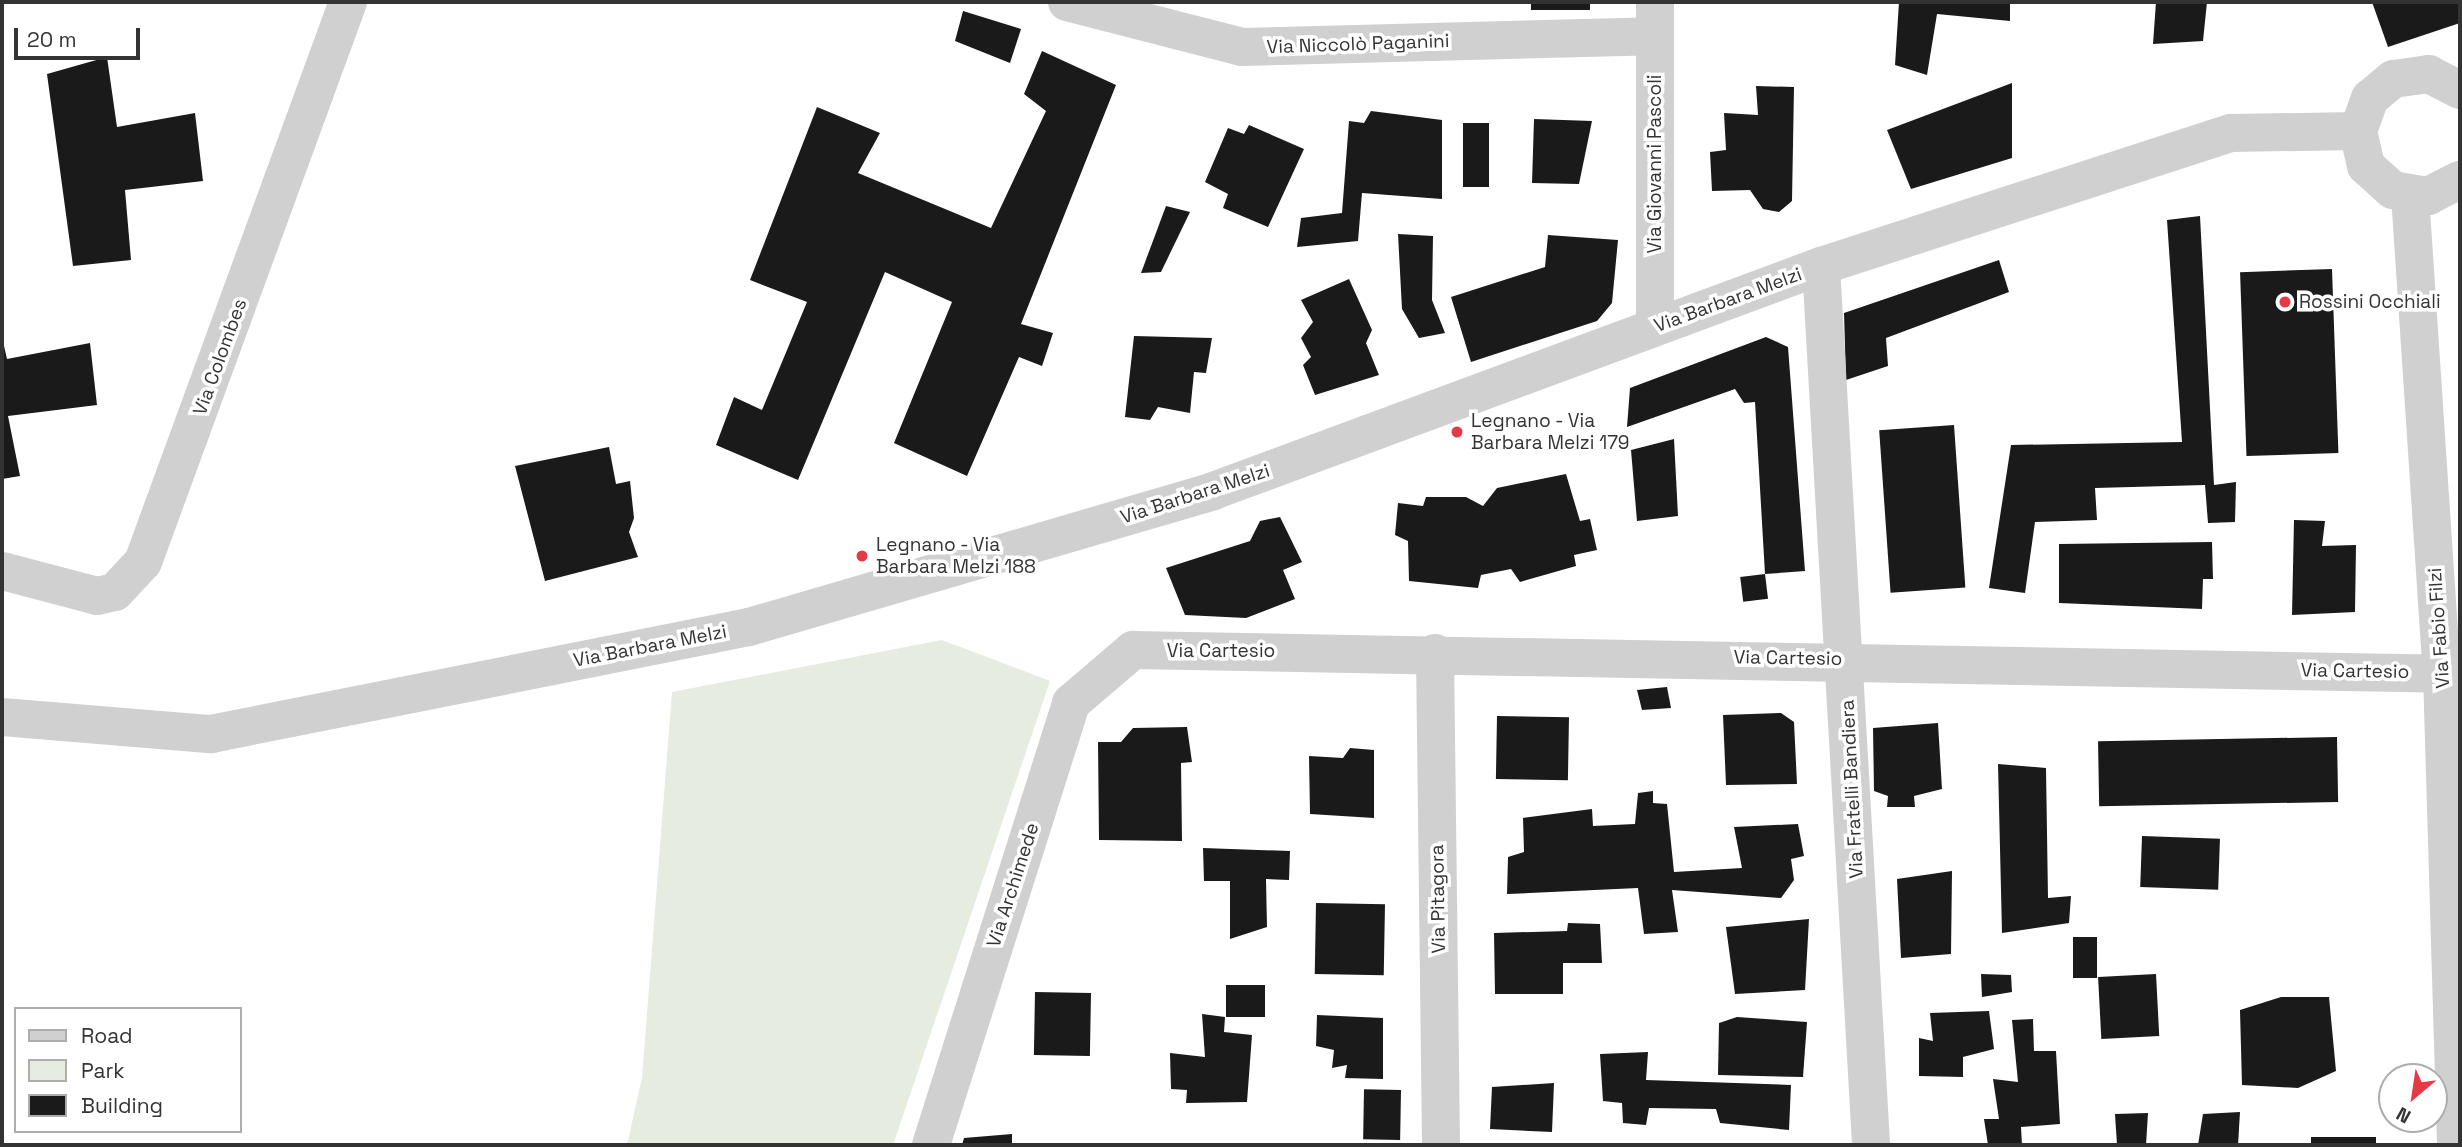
<!DOCTYPE html>
<meta charset="utf-8">
<style>
body{margin:0}
#map{position:relative;width:2462px;height:1147px;overflow:hidden;background:#fff;font-family:"Space Grotesk",sans-serif}
div>[style]{position:absolute}
[style*='--x']{left:calc(var(--x)*1px);top:calc(var(--y)*1px);width:calc(var(--w)*1px);rotate:calc(var(--a)*1deg)}
.green>*{inset:0;background:#e6ecdf}
.building>*{inset:0;background:#1a1a1a;transform-origin:0 0}
.minor>*{height:38px;margin:-19px;padding:0 19px;transform-origin:19px;border-radius:19px;background:#d0d0d0}
.tertiary>*{height:38px;margin:-19px;padding:0 19px;transform-origin:19px;border-radius:19px;background:#d0d0d0}
.dots>*{width:19px;height:19px;translate:-50% -50%;box-sizing:border-box;border:4px solid #fff;border-radius:50%}
span{translate:-50% -50%;white-space:nowrap;text-align:center;line-height:1.15;-webkit-text-stroke:7px #fff;paint-order:stroke}
.street-label{font-size:19px;color:#333}
.poi-label{font-size:19px;color:#333}
.left{translate:0 -50%;text-align:left}
.frame{position:absolute;inset:0;border:4px solid #333;pointer-events:none}
.legend{position:absolute;left:14px;top:1007px;width:228px;height:126px;box-sizing:border-box;background:#fff;border:2px solid #adadad;margin:0;padding:9px 12px;list-style:none;font-size:21px;color:#333}
.legend li{display:flex;align-items:center;gap:14px;height:35px}
.legend b{width:35px;border:2px solid #adadad}
.north{position:absolute;left:2378px;top:1063px;width:70px;height:70px;box-sizing:border-box;background:#fff;border:2px solid #adadad;border-radius:50%;rotate:209deg;font-size:19px;font-weight:700;line-height:28px;text-align:center;color:#333}
.north::after{content:'';display:block;margin:auto;width:24px;height:32px;background:#e63946;clip-path:polygon(50% 0,100% 100%,50% 72%,0 100%)}
.scale{position:absolute;left:14px;top:28px;width:126px;height:32px;box-sizing:border-box;border:4px solid #333;border-top:0;padding-left:9px;font-size:21px;line-height:24px;white-space:nowrap;color:#333;-webkit-text-stroke:5px #fff;paint-order:stroke}
</style>
<div id="map">
<div class="green">
<i style="clip-path:polygon(942px 640px,1050px 681px,893px 1145px,627px 1145px,642px 1078px,672px 692px)"></i>
</div>
<div class="building">
<i style="left:1531px;top:2px;width:59px;height:8px"></i>
<i style="clip-path:polygon(1899px 2px,2010px 2px,2010px 21px,1937px 14px,1927px 75px,1895px 65px)"></i>
<i style="clip-path:polygon(2156px 2px,2207px 2px,2203px 41px,2153px 44px)"></i>
<i style="clip-path:polygon(2372px 2px,2460px 2px,2460px 23px,2388px 47px)"></i>
<i style="clip-path:polygon(963px 11px,1021px 29px,1010px 63px,955px 41px)"></i>
<i style="clip-path:polygon(1042px 51px,1116px 85px,1021px 324px,1053px 333px,1042px 366px,1019px 357px,967px 476px,894px 443px,952px 302px,885px 272px,798px 480px,716px 445px,734px 397px,762px 410px,807px 302px,750px 280px,817px 107px,880px 133px,858px 173px,991px 228px,1046px 111px,1024px 94px)"></i>
<i style="clip-path:polygon(107px 57px,117px 127px,195px 113px,203px 181px,125px 190px,131px 260px,73px 266px,47px 74px)"></i>
<i style="clip-path:polygon(2012px 83px,2012px 158px,1911px 189px,1887px 130px)"></i>
<i style="clip-path:polygon(1756px 86px,1794px 87px,1792px 201px,1779px 212px,1763px 209px,1750px 190px,1712px 191px,1710px 152px,1726px 150px,1724px 113px,1758px 115px)"></i>
<i style="clip-path:polygon(1371px 111px,1442px 120px,1442px 199px,1362px 193px,1358px 241px,1297px 247px,1301px 218px,1342px 213px,1349px 121px,1364px 123px)"></i>
<i style="clip-path:polygon(1534px 119px,1592px 121px,1579px 184px,1532px 183px)"></i>
<i style="left:1463px;top:123px;width:26px;height:64px"></i>
<i style="clip-path:polygon(1249px 125px,1304px 149px,1268px 227px,1223px 208px,1228px 194px,1205px 182px,1228px 128px,1244px 134px)"></i>
<i style="clip-path:polygon(1166px 206px,1190px 212px,1161px 272px,1141px 273px)"></i>
<i style="clip-path:polygon(2200px 216px,2214px 485px,2236px 482px,2235px 522px,2208px 523px,2205px 485px,2095px 488px,2097px 520px,2035px 522px,2025px 593px,1989px 588px,2011px 445px,2182px 442px,2167px 220px)"></i>
<i style="clip-path:polygon(1398px 234px,1433px 236px,1432px 300px,1445px 333px,1419px 338px,1402px 309px)"></i>
<i style="clip-path:polygon(1548px 235px,1618px 240px,1612px 303px,1597px 321px,1471px 362px,1451px 297px,1545px 267px)"></i>
<i style="clip-path:polygon(1999px 260px,2009px 292px,1886px 338px,1888px 366px,1846px 380px,1844px 313px)"></i>
<i style="left:2332px;top:269px;width:184px;height:92px;rotate:88deg"></i>
<i style="clip-path:polygon(1349px 279px,1372px 330px,1366px 343px,1379px 375px,1315px 395px,1303px 365px,1311px 357px,1301px 338px,1313px 322px,1301px 300px)"></i>
<i style="clip-path:polygon(1134px 336px,1212px 338px,1206px 373px,1194px 372px,1190px 413px,1158px 407px,1150px 420px,1125px 417px)"></i>
<i style="clip-path:polygon(2px 337px,7px 359px,90px 343px,97px 405px,8px 416px,20px 476px,2px 479px)"></i>
<i style="clip-path:polygon(1766px 337px,1788px 347px,1805px 571px,1765px 574px,1755px 402px,1744px 403px,1735px 389px,1627px 427px,1630px 388px)"></i>
<i style="left:1954px;top:425px;width:163px;height:75px;rotate:86deg"></i>
<i style="clip-path:polygon(1674px 439px,1678px 516px,1637px 521px,1631px 450px)"></i>
<i style="clip-path:polygon(609px 447px,616px 484px,630px 481px,634px 518px,629px 532px,638px 557px,545px 581px,515px 466px)"></i>
<i style="clip-path:polygon(1566px 474px,1580px 521px,1590px 519px,1597px 550px,1574px 555px,1576px 566px,1520px 582px,1511px 569px,1481px 575px,1478px 588px,1409px 581px,1408px 541px,1395px 535px,1398px 503px,1423px 506px,1426px 497px,1466px 497px,1483px 506px,1497px 488px)"></i>
<i style="clip-path:polygon(1280px 517px,1302px 562px,1283px 570px,1295px 599px,1246px 618px,1185px 615px,1166px 568px,1250px 541px,1260px 521px)"></i>
<i style="clip-path:polygon(2294px 520px,2325px 521px,2322px 546px,2356px 545px,2355px 612px,2292px 615px)"></i>
<i style="clip-path:polygon(2212px 542px,2213px 579px,2203px 579px,2202px 609px,2059px 603px,2059px 544px)"></i>
<i style="left:1765px;top:574px;width:25px;height:25px;rotate:83deg"></i>
<i style="clip-path:polygon(1667px 687px,1671px 708px,1642px 710px,1637px 690px)"></i>
<i style="clip-path:polygon(1781px 713px,1794px 722px,1797px 784px,1726px 785px,1723px 715px)"></i>
<i style="left:1497px;top:716px;width:72px;height:63px;rotate:1deg"></i>
<i style="clip-path:polygon(1938px 723px,1942px 789px,1914px 796px,1915px 807px,1887px 807px,1888px 796px,1874px 791px,1873px 728px)"></i>
<i style="clip-path:polygon(1187px 727px,1192px 762px,1181px 763px,1182px 841px,1099px 840px,1098px 742px,1121px 742px,1133px 728px)"></i>
<i style="left:2337px;top:737px;width:65px;height:239px;rotate:89deg"></i>
<i style="clip-path:polygon(1350px 748px,1374px 750px,1374px 818px,1310px 814px,1309px 756px,1343px 758px)"></i>
<i style="clip-path:polygon(1998px 764px,2046px 768px,2048px 898px,2071px 896px,2069px 923px,2002px 933px)"></i>
<i style="clip-path:polygon(1653px 791px,1653px 803px,1667px 804px,1674px 872px,1742px 868px,1734px 827px,1798px 824px,1804px 856px,1791px 859px,1794px 880px,1781px 898px,1672px 890px,1678px 932px,1644px 934px,1638px 888px,1507px 894px,1508px 857px,1524px 852px,1523px 818px,1592px 809px,1593px 826px,1635px 824px,1638px 793px)"></i>
<i style="left:2142px;top:836px;width:78px;height:51px;rotate:2deg"></i>
<i style="clip-path:polygon(1203px 848px,1290px 851px,1289px 880px,1266px 879px,1267px 927px,1230px 939px,1230px 881px,1204px 881px)"></i>
<i style="clip-path:polygon(1952px 871px,1951px 954px,1901px 958px,1897px 879px)"></i>
<i style="left:1316px;top:903px;width:69px;height:71px;rotate:1deg"></i>
<i style="clip-path:polygon(1809px 919px,1805px 990px,1735px 994px,1726px 927px)"></i>
<i style="clip-path:polygon(1568px 923px,1600px 924px,1602px 963px,1563px 963px,1563px 994px,1495px 994px,1494px 933px,1567px 931px)"></i>
<i style="left:2073px;top:937px;width:24px;height:41px"></i>
<i style="clip-path:polygon(1981px 974px,2011px 975px,2012px 992px,1982px 997px)"></i>
<i style="left:2156px;top:974px;width:62px;height:58px;rotate:87deg"></i>
<i style="left:1226px;top:985px;width:39px;height:32px"></i>
<i style="left:1035px;top:992px;width:56px;height:63px;rotate:1deg"></i>
<i style="clip-path:polygon(2281px 997px,2329px 997px,2336px 1071px,2298px 1088px,2242px 1085px,2240px 1010px)"></i>
<i style="clip-path:polygon(1989px 1011px,1994px 1049px,1963px 1057px,1963px 1077px,1919px 1076px,1919px 1038px,1933px 1041px,1930px 1013px)"></i>
<i style="clip-path:polygon(1202px 1014px,1225px 1017px,1224px 1032px,1252px 1035px,1247px 1102px,1186px 1103px,1187px 1090px,1171px 1089px,1170px 1053px,1205px 1057px)"></i>
<i style="clip-path:polygon(1317px 1015px,1383px 1018px,1383px 1079px,1345px 1078px,1347px 1065px,1332px 1068px,1334px 1050px,1316px 1046px)"></i>
<i style="clip-path:polygon(1737px 1017px,1807px 1022px,1803px 1077px,1718px 1075px,1719px 1023px)"></i>
<i style="clip-path:polygon(2033px 1019px,2034px 1051px,2056px 1051px,2060px 1124px,2021px 1127px,2022px 1145px,1988px 1145px,1984px 1119px,1999px 1119px,1993px 1079px,2018px 1082px,2012px 1020px)"></i>
<i style="clip-path:polygon(1648px 1052px,1646px 1080px,1791px 1085px,1789px 1130px,1720px 1123px,1716px 1109px,1649px 1108px,1646px 1125px,1623px 1123px,1622px 1103px,1603px 1101px,1600px 1054px)"></i>
<i style="clip-path:polygon(1554px 1083px,1552px 1132px,1490px 1129px,1492px 1087px)"></i>
<i style="left:1401px;top:1090px;width:50px;height:37px;rotate:91deg"></i>
<i style="clip-path:polygon(2240px 1112px,2238px 1145px,2198px 1145px,2203px 1114px)"></i>
<i style="clip-path:polygon(2148px 1113px,2146px 1145px,2117px 1145px,2115px 1114px)"></i>
<i style="clip-path:polygon(1012px 1134px,1012px 1145px,962px 1145px,964px 1138px)"></i>
<i style="left:2311px;top:1137px;width:65px;height:8px"></i>
</div>
<div class="minor">
<i style="--x:1067;--y:2;--w:181;--a:14.4"></i>
<i style="--x:1242;--y:47;--w:412;--a:-1.5"></i>
<i style="--x:2410;--y:195;--w:479;--a:86.2"></i>
<i style="--x:2442;--y:673;--w:472;--a:88.3"></i>
<i style="--x:1821;--y:266;--w:880;--a:86.74"></i>
<i style="--x:1655;--y:327;--w:325;--a:-90"></i>
<i style="--x:2;--y:571;--w:98;--a:14.7"></i>
<i style="--x:97;--y:596;--w:18;--a:-13"></i>
<i style="--x:115;--y:592;--w:41;--a:-47"></i>
<i style="--x:143;--y:562;--w:596;--a:-69.89"></i>
<i style="--x:1435;--y:653;--w:492;--a:89.3"></i>
<i style="--x:931;--y:1145;--w:464;--a:-72.4"></i>
<i style="--x:1071;--y:703;--w:82;--a:-40.5"></i>
<i style="--x:1133;--y:650;--w:1327;--a:1.04"></i>
</div>
<div class="tertiary">
<i style="--x:2460;--y:90;--w:35;--a:-153"></i>
<i style="--x:2429;--y:74;--w:36;--a:172"></i>
<i style="--x:2393;--y:79;--w:30;--a:140"></i>
<i style="--x:2370;--y:98;--w:35;--a:110"></i>
<i style="--x:2358;--y:131;--w:36;--a:77"></i>
<i style="--x:2366;--y:166;--w:36;--a:42"></i>
<i style="--x:2393;--y:190;--w:36;--a:10"></i>
<i style="--x:2428;--y:196;--w:36;--a:-27"></i>
<i style="--x:2;--y:717;--w:210;--a:4.7"></i>
<i style="--x:211;--y:734;--w:549;--a:-11.25"></i>
<i style="--x:749;--y:627;--w:484;--a:-16.3"></i>
<i style="--x:1213;--y:491;--w:648;--a:-20.31"></i>
<i style="--x:1821;--y:266;--w:431;--a:-18"></i>
<i style="--x:2231;--y:133;--w:127;--a:-0.9"></i>
</div>
<div class="dots">
<i style="left:2285px;top:302px;background:#e63946"></i>
<i style="left:1457px;top:432px;background:#e63946"></i>
<i style="left:862px;top:556px;background:#e63946"></i>
</div>
<div class="street-label">
<span style="left:1358px;top:44px;rotate:-2deg">Via Niccolò Paganini</span>
<span style="left:1655px;top:164px;rotate:-90deg">Via Giovanni Pascoli</span>
<span style="left:1728px;top:300px;rotate:-20deg">Via Barbara Melzi</span>
<span style="left:220px;top:357px;rotate:-70deg">Via Colombes</span>
<span style="left:1195px;top:494px;rotate:-18deg">Via Barbara Melzi</span>
<span style="left:2439px;top:628px;rotate:-94deg">Via Fabio Filzi</span>
<span style="left:650px;top:646px;rotate:-11deg">Via Barbara Melzi</span>
<span style="left:1221px;top:651px">Via Cartesio</span>
<span style="left:1788px;top:658px;rotate:1deg">Via Cartesio</span>
<span style="left:2355px;top:671px;rotate:1deg">Via Cartesio</span>
<span style="left:1852px;top:789px;rotate:-93deg">Via Fratelli Bandiera</span>
<span style="left:1013px;top:885px;rotate:-72deg">Via Archimede</span>
<span style="left:1438px;top:899px;rotate:-91deg">Via Pitagora</span>
</div>
<div class="poi-label">
<span class="left" style="left:2299px;top:302px">Rossini Occhiali</span>
<span class="left" style="left:1471px;top:432px">Legnano - Via<br>Barbara Melzi 179</span>
<span class="left" style="left:876px;top:556px">Legnano - Via<br>Barbara Melzi 188</span>
</div>
<div class="frame"></div>
<ul class="legend">
<li><b style="height:9px;background:#d0d0d0"></b>Road</li>
<li><b style="height:19px;background:#e6ecdf"></b>Park</li>
<li><b style="height:19px;background:#1a1a1a"></b>Building</li>
</ul>
<div class="north">N</div>
<div class="scale">20 m</div>
</div>
